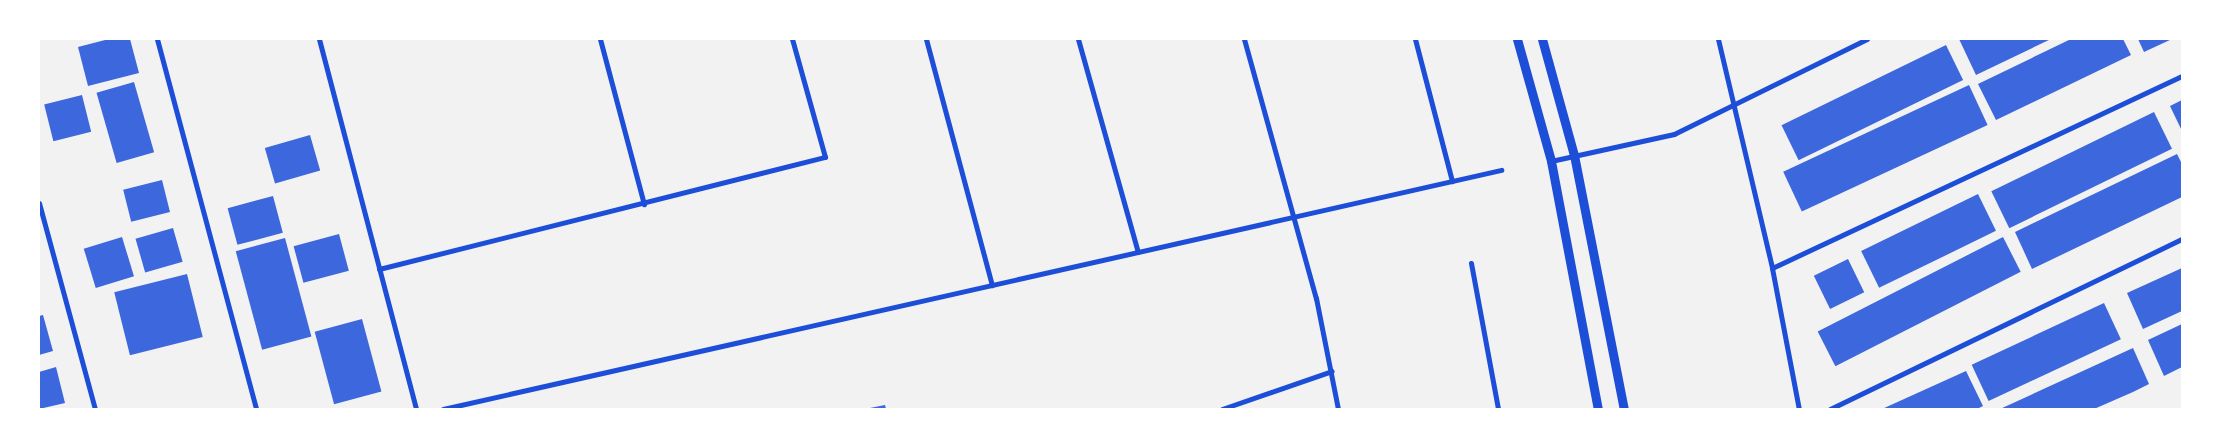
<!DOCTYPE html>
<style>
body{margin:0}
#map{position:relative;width:2221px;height:448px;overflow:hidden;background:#f2f2f2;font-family:Literata,serif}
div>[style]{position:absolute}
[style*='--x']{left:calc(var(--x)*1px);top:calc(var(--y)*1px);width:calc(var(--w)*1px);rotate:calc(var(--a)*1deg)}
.building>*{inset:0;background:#3d67dc;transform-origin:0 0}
.minor>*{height:5px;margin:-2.5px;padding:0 2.5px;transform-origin:2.5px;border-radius:2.5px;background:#1d4ed8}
.tertiary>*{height:9px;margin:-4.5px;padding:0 4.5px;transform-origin:4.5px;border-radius:4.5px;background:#1d4ed8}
span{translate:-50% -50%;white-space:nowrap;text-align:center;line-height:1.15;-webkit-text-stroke:5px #fff;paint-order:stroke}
.frame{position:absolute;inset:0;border:40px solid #fff;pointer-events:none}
</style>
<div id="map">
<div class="building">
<i style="clip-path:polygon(109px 39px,130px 39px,139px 73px,88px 86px,78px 47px)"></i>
<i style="clip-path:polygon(1959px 39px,2051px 39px,1976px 75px)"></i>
<i style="clip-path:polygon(2071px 39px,2123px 39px,2131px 55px,1996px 120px,1978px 84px)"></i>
<i style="clip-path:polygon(2138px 39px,2172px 39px,2144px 52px)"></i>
<i style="left:1946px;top:45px;width:39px;height:183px;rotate:64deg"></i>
<i style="left:134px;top:82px;width:73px;height:39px;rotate:74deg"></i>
<i style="left:1969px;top:85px;width:44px;height:205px;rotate:65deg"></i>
<i style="left:82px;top:95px;width:38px;height:39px;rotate:76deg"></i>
<i style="clip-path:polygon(2182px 100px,2182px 131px,2170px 106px)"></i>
<i style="left:2154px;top:112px;width:41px;height:181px;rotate:64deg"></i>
<i style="left:310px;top:135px;width:37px;height:47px;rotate:74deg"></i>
<i style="clip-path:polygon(2177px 154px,2182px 164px,2182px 197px,2032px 269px,2015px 232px)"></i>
<i style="left:162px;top:180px;width:33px;height:40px;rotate:76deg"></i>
<i style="left:1978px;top:194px;width:41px;height:130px;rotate:64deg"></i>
<i style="left:273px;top:196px;width:38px;height:47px;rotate:75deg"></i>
<i style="left:173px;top:228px;width:35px;height:39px;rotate:74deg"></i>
<i style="left:339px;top:234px;width:38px;height:47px;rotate:75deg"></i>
<i style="left:122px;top:237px;width:41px;height:40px;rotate:73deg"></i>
<i style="left:2003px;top:237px;width:39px;height:208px;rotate:63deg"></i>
<i style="left:285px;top:238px;width:102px;height:51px;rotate:75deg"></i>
<i style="left:1848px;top:259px;width:37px;height:38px;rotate:64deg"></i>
<i style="clip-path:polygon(2182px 268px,2182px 311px,2143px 329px,2127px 293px)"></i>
<i style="left:187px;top:274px;width:65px;height:75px;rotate:76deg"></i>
<i style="left:2104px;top:303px;width:40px;height:146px;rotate:65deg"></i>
<i style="clip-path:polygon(43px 315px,53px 351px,39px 355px,39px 316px)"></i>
<i style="left:362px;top:319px;width:75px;height:49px;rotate:75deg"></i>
<i style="clip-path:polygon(2182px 324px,2182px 367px,2164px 376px,2148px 340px)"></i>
<i style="clip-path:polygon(2133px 348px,2149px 384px,2133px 392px,2094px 409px,2000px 409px)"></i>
<i style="clip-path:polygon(56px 367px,65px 403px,39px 409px,39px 372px)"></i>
<i style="clip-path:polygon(1966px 371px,1983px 406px,1977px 409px,1882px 409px)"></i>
<i style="clip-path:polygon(885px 405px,886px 409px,870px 409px,870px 408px)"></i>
</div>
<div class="minor">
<i style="--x:157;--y:39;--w:383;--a:75"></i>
<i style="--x:319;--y:39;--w:383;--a:75.3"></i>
<i style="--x:600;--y:39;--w:171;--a:75.1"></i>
<i style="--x:926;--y:39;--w:255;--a:75"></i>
<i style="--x:1078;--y:39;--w:221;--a:74.3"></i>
<i style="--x:1244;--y:39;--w:269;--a:74.5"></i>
<i style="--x:1316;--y:298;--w:113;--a:78.8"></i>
<i style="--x:1415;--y:39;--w:147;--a:75.4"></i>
<i style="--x:1718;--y:39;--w:235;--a:76.7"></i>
<i style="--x:1772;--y:268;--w:144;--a:79.2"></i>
<i style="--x:1551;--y:161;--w:126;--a:-12.4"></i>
<i style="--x:1674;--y:134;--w:215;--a:-26.2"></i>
<i style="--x:39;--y:203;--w:213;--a:74.8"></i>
<i style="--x:1471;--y:263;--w:148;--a:79.5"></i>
<i style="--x:1772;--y:268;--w:453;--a:-25.1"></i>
<i style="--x:379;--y:269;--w:460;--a:-14.1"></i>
<i style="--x:825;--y:157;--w:123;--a:-105.6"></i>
<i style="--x:443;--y:409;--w:1085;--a:-12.73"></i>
<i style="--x:1222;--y:409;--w:116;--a:-19.1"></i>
<i style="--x:1830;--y:409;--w:391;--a:-25.8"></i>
</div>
<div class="tertiary">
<i style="--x:1517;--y:39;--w:127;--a:74.4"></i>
<i style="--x:1551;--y:161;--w:252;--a:79.3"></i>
<i style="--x:1542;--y:39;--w:120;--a:74.6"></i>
<i style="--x:1574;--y:155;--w:259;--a:78.9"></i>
</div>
<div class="frame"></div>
</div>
